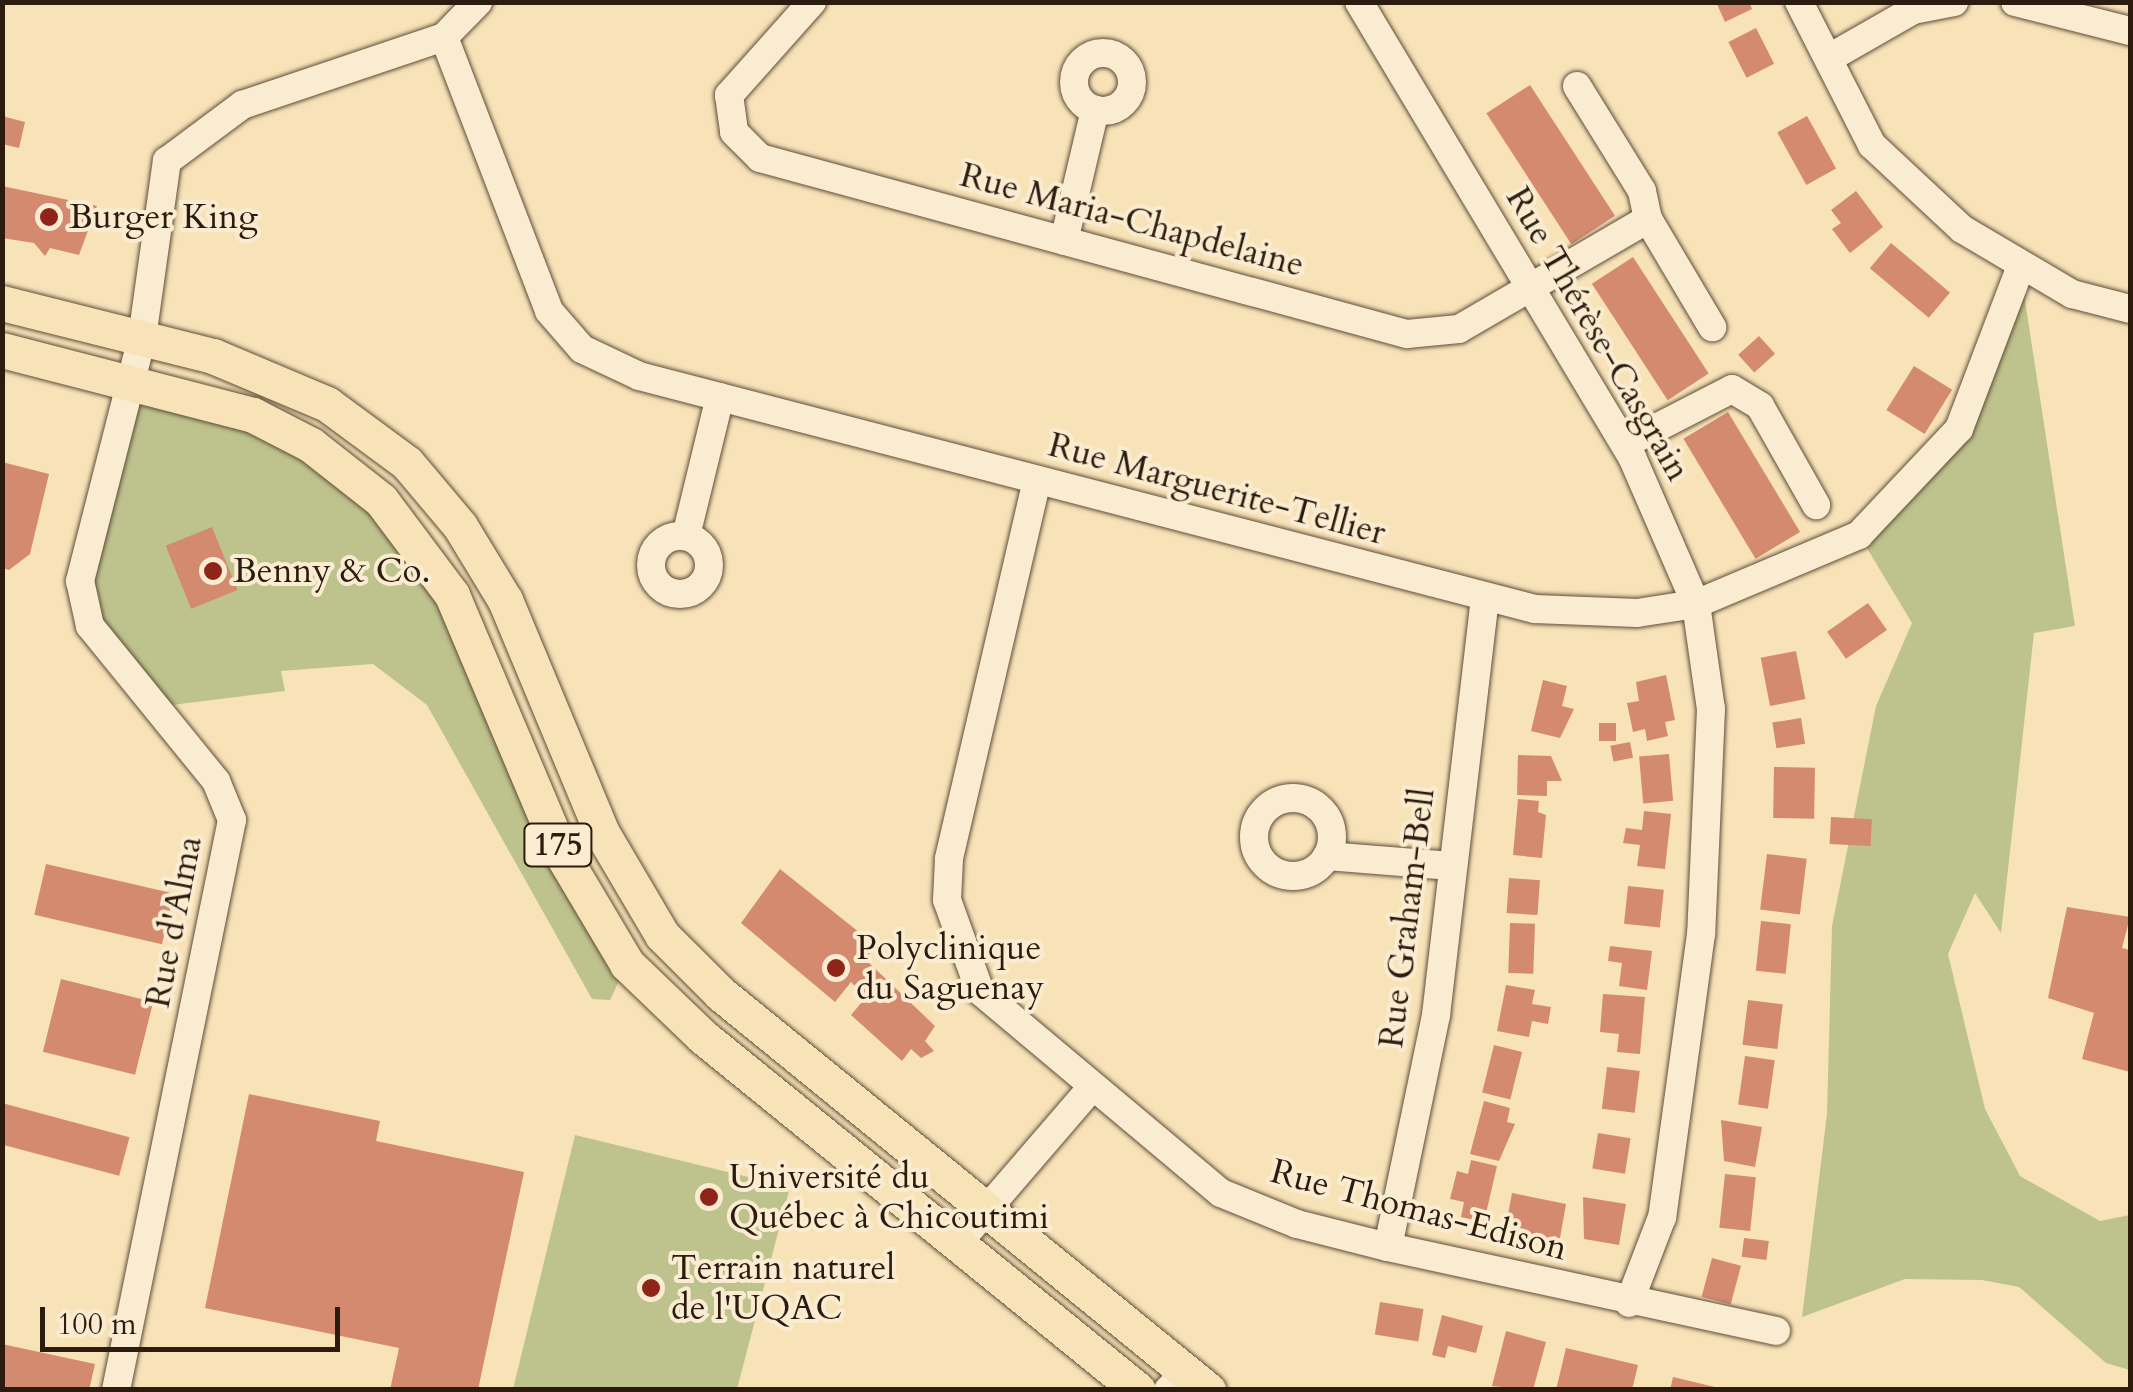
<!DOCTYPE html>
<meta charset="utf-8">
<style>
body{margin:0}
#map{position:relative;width:2133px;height:1392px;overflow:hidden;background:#f8e2b8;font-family:Cardo,serif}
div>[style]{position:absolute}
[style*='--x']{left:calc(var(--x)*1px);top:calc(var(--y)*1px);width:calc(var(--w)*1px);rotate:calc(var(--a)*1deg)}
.green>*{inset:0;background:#bec38e}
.building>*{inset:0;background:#d48a6e;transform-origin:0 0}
.roads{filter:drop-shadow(0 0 2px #5f4e39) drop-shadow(0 0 2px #5f4e39)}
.minor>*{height:28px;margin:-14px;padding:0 14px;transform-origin:14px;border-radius:14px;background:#faecd1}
.minor>.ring{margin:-14px;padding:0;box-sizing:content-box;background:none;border:28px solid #faecd1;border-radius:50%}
.major>*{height:35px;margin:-17.5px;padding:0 17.5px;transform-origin:17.5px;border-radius:17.5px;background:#f8e2b8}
.dots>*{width:28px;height:28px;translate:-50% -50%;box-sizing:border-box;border:5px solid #faecd1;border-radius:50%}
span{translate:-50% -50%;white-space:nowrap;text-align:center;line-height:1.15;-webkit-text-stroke:8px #faecd1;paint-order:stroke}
.shield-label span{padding:2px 8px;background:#faecd1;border:2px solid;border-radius:8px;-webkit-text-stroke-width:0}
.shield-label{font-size:32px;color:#2c1c0f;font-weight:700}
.poi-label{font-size:35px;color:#2c1c0f}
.left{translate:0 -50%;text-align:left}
.street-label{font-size:35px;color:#2c1c0f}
.frame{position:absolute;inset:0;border:5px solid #2c1c0f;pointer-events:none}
.scale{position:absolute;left:40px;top:1307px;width:300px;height:45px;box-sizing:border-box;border:5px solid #2c1c0f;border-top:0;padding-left:12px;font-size:30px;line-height:35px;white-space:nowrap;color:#2c1c0f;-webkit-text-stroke:8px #faecd1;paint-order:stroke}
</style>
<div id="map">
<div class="green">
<i style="clip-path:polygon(2020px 268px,2075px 626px,2034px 633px,2001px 933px,1975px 893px,1948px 954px,1985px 1109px,2020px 1176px,2100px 1221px,2130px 1215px,2130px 1370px,2106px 1363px,2019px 1287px,1982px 1280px,1905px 1279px,1802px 1317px,1827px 1114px,1832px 926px,1876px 706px,1912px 623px,1859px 535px,1959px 429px)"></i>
<i style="clip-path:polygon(130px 378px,253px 415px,408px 529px,627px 964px,610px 1000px,592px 999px,427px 705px,373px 664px,281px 671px,285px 691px,156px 707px,90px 626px,80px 581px)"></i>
<i style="clip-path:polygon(575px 1135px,790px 1187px,737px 1389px,513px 1389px)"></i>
</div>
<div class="building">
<i style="clip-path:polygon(1716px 2px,1749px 2px,1752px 9px,1725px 22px)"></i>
<i style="left:1756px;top:28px;width:40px;height:31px;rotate:63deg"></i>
<i style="left:1530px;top:85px;width:156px;height:52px;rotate:57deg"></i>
<i style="clip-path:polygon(2px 116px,25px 122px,19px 148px,2px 144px)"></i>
<i style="left:1807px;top:116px;width:60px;height:34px;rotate:61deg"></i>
<i style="clip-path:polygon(2px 186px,97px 206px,79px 255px,50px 248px,45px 256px,34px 243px,2px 238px)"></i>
<i style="clip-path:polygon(1856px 191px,1883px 227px,1850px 253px,1832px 229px,1841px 223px,1831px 210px)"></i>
<i style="left:1891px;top:243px;width:77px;height:33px;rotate:40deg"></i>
<i style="left:1633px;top:257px;width:139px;height:49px;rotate:57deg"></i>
<i style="left:1759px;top:336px;width:24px;height:28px;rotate:48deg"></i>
<i style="left:1914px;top:366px;width:45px;height:52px;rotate:32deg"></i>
<i style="left:1728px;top:412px;width:140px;height:52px;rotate:59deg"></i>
<i style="clip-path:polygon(2px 462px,49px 474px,30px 554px,9px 570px,2px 568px)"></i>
<i style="left:212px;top:527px;width:68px;height:50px;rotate:68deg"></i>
<i style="left:1868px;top:603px;width:33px;height:50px;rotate:55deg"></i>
<i style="left:1796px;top:651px;width:49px;height:36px;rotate:79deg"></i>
<i style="clip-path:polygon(1666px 675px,1675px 720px,1665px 722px,1668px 736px,1647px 741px,1645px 729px,1633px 732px,1627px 703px,1639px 701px,1636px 682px)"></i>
<i style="clip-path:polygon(1543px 680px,1567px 686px,1562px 706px,1574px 709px,1560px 738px,1531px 731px)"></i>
<i style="left:1801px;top:718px;width:26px;height:29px;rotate:81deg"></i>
<i style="left:1599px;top:723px;width:17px;height:18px"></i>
<i style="left:1630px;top:742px;width:16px;height:20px;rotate:79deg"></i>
<i style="left:1669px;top:754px;width:47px;height:30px;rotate:85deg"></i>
<i style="clip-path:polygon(1518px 755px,1551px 756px,1562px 781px,1547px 781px,1547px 796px,1517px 795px)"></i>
<i style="left:1774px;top:767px;width:41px;height:51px;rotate:1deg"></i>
<i style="clip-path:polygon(1518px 799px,1539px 801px,1538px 812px,1546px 815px,1542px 858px,1513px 855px)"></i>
<i style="clip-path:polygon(1644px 811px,1671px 814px,1665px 869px,1637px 866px,1640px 845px,1623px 843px,1626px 828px,1642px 830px)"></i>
<i style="left:1831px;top:817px;width:41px;height:27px;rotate:3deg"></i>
<i style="left:1767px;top:854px;width:40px;height:56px;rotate:7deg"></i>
<i style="left:46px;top:864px;width:131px;height:52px;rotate:13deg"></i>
<i style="clip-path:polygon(780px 869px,875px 945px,866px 960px,935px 1026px,925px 1041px,934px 1051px,921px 1058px,911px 1049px,902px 1061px,851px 1015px,866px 997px,851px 982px,835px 1002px,741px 923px)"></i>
<i style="left:1509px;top:878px;width:31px;height:35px;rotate:4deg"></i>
<i style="left:1628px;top:886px;width:36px;height:38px;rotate:6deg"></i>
<i style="clip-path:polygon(2067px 907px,2130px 917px,2122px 948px,2130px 950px,2130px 1072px,2082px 1059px,2094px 1013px,2048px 998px)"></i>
<i style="left:1761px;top:921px;width:30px;height:50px;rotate:6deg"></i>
<i style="left:1510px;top:923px;width:25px;height:50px;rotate:2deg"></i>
<i style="clip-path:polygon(1610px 946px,1652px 951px,1647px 990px,1619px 986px,1622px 963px,1608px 961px)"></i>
<i style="left:61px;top:979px;width:95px;height:75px;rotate:14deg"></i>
<i style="clip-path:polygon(1506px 985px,1535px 990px,1532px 1004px,1551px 1007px,1548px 1024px,1532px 1021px,1529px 1037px,1497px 1031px)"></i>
<i style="clip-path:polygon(1603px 994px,1645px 997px,1640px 1054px,1617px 1052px,1619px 1034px,1600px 1032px)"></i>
<i style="left:1748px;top:1000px;width:35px;height:45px;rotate:7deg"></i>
<i style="left:1494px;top:1045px;width:29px;height:49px;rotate:14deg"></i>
<i style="left:1745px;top:1056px;width:30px;height:49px;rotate:8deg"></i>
<i style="left:1607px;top:1067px;width:33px;height:42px;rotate:7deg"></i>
<i style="clip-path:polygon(249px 1094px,380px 1121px,376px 1141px,524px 1172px,478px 1390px,390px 1390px,399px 1348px,205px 1308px)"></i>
<i style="clip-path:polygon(1484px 1101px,1510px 1108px,1507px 1122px,1515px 1124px,1499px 1161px,1470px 1154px)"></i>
<i style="left:2px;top:1103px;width:132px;height:40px;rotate:15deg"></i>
<i style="clip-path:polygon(1721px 1120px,1762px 1127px,1755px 1167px,1724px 1161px)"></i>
<i style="left:1598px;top:1133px;width:33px;height:36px;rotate:9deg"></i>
<i style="clip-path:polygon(1471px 1160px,1497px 1166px,1484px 1222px,1461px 1217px,1464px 1202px,1450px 1199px,1457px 1171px,1468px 1174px)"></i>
<i style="left:1725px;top:1174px;width:31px;height:54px;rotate:6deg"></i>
<i style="clip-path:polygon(1512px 1193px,1566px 1204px,1560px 1238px,1523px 1238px,1525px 1229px,1506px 1225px)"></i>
<i style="clip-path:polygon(1583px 1197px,1626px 1204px,1619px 1245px,1584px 1239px)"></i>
<i style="left:1744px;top:1238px;width:25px;height:19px;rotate:7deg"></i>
<i style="left:1712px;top:1258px;width:30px;height:40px;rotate:15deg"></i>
<i style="left:1380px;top:1302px;width:44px;height:33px;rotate:9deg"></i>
<i style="clip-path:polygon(1442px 1315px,1483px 1326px,1476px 1353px,1448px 1346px,1445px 1358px,1432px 1355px)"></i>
<i style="clip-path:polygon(1506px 1331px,1546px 1342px,1533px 1390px,1492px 1386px)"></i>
<i style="clip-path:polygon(2px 1344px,95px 1364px,89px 1390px,2px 1390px)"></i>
<i style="clip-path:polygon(1566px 1348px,1638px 1365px,1632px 1390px,1556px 1390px)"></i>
<i style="clip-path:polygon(1673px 1377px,1719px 1388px,1718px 1390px,1670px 1390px)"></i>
</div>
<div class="roads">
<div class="minor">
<i style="--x:812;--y:2;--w:125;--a:131.7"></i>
<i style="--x:729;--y:95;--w:37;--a:82"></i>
<i style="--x:734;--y:132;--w:37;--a:45"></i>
<i style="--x:760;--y:158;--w:671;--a:15.22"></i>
<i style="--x:1407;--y:334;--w:52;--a:-5.5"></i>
<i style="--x:1459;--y:329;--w:219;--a:-30.2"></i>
<i style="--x:1648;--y:219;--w:126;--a:59.3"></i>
<i style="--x:1359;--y:2;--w:531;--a:59.04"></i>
<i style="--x:1632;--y:457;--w:160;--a:66.5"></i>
<i style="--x:1696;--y:604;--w:106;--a:81.9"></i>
<i style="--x:1711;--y:709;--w:225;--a:92.5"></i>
<i style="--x:1701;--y:934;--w:286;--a:97.8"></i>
<i style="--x:1662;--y:1217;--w:92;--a:111"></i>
<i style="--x:1799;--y:2;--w:161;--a:63"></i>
<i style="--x:1872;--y:145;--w:123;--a:43"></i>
<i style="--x:1962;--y:229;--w:128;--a:30.6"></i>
<i style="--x:2072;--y:294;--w:60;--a:14.5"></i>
<i style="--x:2015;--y:2;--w:119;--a:14.2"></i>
<i style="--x:444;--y:37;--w:293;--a:69"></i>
<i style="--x:549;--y:311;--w:50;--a:49"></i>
<i style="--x:582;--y:349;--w:63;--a:25.3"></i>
<i style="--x:639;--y:376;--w:926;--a:14.58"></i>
<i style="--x:1535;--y:609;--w:102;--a:2.2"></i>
<i style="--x:1637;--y:613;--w:60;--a:-8.7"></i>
<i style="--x:1696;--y:604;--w:177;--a:-22.9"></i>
<i style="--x:1859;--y:535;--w:146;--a:-46.7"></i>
<i style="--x:1959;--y:429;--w:172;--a:-69.2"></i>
<i class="ring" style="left:1074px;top:53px;width:30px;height:30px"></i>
<i style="--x:1831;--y:57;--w:95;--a:-29.8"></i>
<i style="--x:1913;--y:10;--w:42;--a:-11"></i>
<i style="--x:1577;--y:86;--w:123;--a:58.2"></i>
<i style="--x:1642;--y:191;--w:29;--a:78"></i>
<i style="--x:1064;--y:241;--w:135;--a:-76.7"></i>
<i style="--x:1625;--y:444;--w:120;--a:-27.2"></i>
<i style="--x:1732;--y:389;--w:33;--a:31"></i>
<i style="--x:1760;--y:406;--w:114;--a:60.5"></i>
<i style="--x:1037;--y:480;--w:389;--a:103.1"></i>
<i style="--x:949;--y:859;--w:41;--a:92.8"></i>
<i style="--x:947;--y:900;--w:97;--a:70.1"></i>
<i style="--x:980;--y:991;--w:314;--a:40"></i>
<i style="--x:1221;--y:1193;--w:82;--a:22.2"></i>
<i style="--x:1297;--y:1224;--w:94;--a:14.2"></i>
<i style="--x:1388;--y:1247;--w:397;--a:12.2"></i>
<i class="ring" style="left:651px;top:536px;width:30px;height:30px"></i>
<i style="--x:686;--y:536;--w:143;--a:-76.3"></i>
<i class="ring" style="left:1254px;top:798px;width:50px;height:50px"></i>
<i style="--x:1327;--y:856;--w:125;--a:4.6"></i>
<i style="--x:957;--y:1244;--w:206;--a:-49.3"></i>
<i style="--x:1388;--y:1247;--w:237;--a:-78.3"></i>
<i style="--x:1436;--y:1015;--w:421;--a:-83.3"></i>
<i style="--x:116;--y:1390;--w:582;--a:-78.5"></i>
<i style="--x:232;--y:820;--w:42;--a:-112.3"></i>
<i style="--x:216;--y:781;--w:200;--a:-129.1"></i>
<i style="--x:90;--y:626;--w:46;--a:-102.5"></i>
<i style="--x:80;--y:581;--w:251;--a:-75.7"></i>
<i style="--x:142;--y:338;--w:179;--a:-82"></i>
<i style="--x:167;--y:161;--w:94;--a:-36.7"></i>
<i style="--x:242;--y:105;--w:213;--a:-18.6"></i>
<i style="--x:444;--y:37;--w:49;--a:-45.8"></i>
<i style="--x:1168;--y:1390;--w:25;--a:-45"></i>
</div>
<div class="major">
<i style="--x:2;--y:303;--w:218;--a:14.1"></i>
<i style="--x:213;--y:356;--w:124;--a:22.8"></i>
<i style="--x:327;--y:404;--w:99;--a:36.4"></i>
<i style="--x:407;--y:463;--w:82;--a:49.9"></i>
<i style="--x:460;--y:526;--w:87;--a:58.7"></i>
<i style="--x:505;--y:600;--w:252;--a:67.4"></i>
<i style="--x:602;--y:833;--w:118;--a:59.5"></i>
<i style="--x:662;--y:935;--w:83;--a:45"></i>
<i style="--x:721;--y:994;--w:628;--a:39.12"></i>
<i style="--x:2;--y:350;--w:259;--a:14.5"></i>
<i style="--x:253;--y:415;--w:65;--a:27.3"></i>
<i style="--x:311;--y:445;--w:89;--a:38.2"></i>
<i style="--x:381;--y:500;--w:119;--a:53.2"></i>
<i style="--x:452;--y:595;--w:278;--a:67.1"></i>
<i style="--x:560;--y:851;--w:131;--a:59.3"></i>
<i style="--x:627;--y:964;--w:105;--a:43.8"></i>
<i style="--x:703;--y:1037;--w:560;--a:39.06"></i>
</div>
</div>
<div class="dots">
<i style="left:49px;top:217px;background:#8f2418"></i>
<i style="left:213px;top:571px;background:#8f2418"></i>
<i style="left:836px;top:968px;background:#8f2418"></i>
<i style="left:709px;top:1197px;background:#8f2418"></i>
<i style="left:651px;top:1288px;background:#8f2418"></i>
</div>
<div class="shield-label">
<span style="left:558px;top:845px">175</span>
</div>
<div class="poi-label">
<span class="left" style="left:69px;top:217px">Burger King</span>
<span class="left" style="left:233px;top:571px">Benny &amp; Co.</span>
<span class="left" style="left:856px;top:968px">Polyclinique<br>du Saguenay</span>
<span class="left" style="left:729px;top:1197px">Université du<br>Québec à Chicoutimi</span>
<span class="left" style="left:671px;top:1288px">Terrain naturel<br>de l'UQAC</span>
</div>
<div class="street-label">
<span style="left:1132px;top:220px;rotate:15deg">Rue Maria-Chapdelaine</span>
<span style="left:1598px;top:334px;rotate:60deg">Rue Thérèse-Casgrain</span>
<span style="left:1217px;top:489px;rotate:15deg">Rue Marguerite-Tellier</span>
<span style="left:1407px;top:918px;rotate:-83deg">Rue Graham-Bell</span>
<span style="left:174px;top:922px;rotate:-79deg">Rue d'Alma</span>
<span style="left:1419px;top:1210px;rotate:15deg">Rue Thomas-Edison</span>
</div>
<div class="frame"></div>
<div class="scale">100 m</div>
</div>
